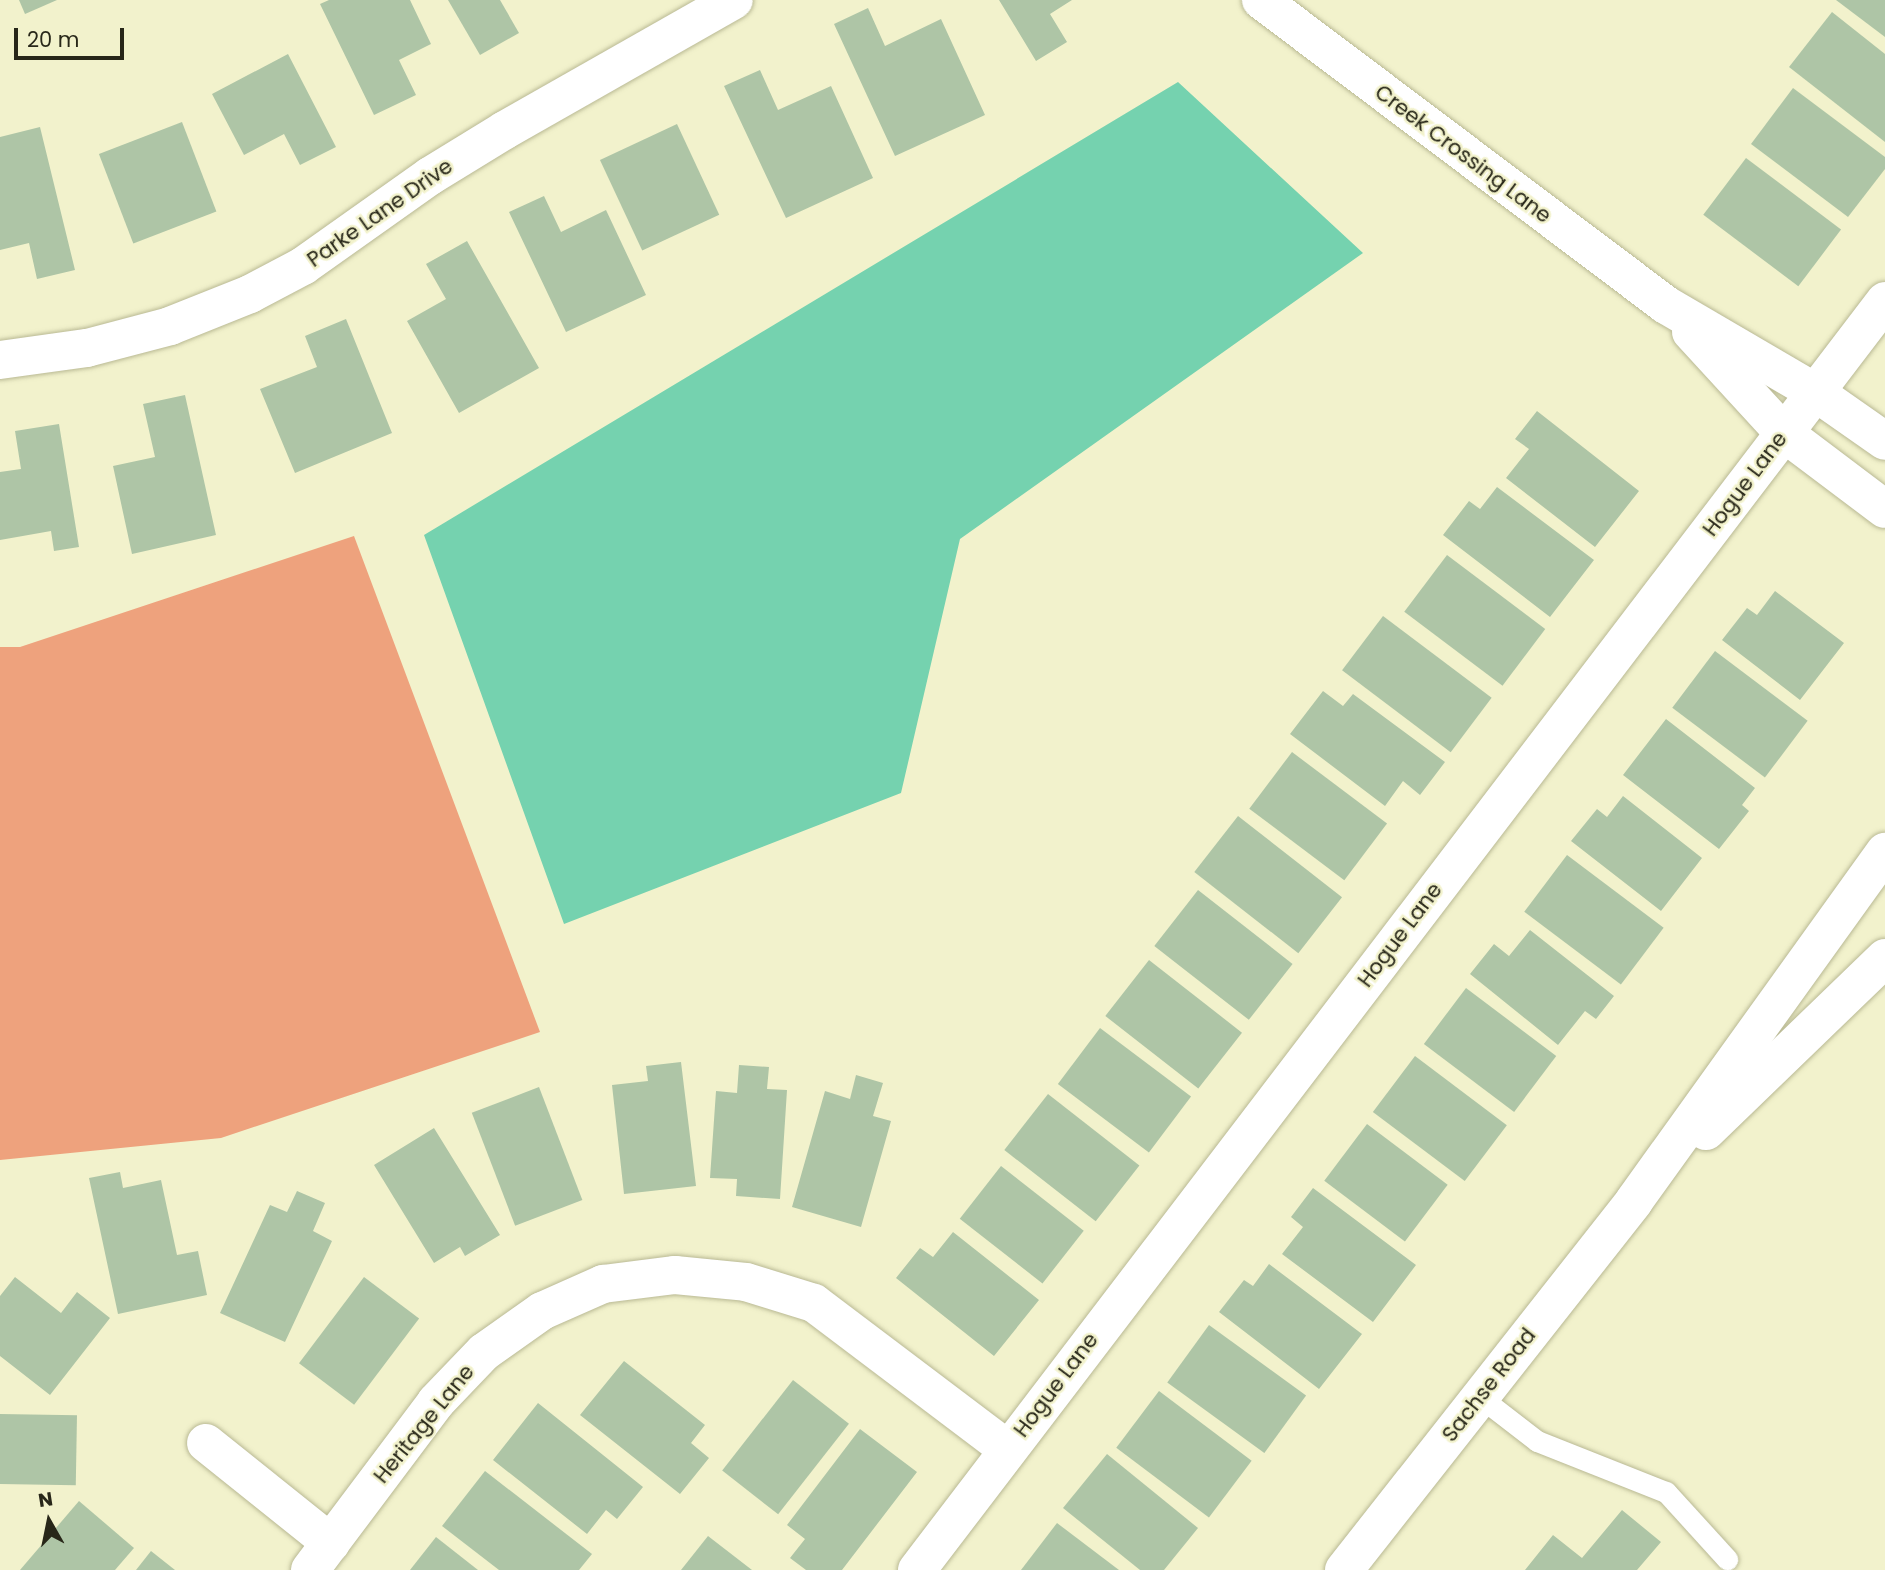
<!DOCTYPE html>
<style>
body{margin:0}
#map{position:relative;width:1885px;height:1570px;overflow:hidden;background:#f2f2cc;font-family:Poppins,sans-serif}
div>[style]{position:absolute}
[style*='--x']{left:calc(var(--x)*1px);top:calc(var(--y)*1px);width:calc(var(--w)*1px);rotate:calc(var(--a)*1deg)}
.forest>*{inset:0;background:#eea27d}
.water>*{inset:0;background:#75d2af}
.building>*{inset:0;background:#aec5a6;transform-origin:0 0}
.roads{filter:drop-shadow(0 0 2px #b9b994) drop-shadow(0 0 2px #b9b994)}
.service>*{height:21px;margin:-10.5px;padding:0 10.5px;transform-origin:10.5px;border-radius:10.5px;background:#fff}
.minor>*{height:38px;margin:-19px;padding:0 19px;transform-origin:19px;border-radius:19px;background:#fff}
.tertiary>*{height:38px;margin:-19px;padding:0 19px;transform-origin:19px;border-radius:19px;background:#fff}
.secondary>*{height:38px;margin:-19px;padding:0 19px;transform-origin:19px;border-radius:19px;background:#fff}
span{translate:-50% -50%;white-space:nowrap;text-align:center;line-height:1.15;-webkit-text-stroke:5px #f2f2cc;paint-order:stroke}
.street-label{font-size:21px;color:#282719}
.north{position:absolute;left:14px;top:1486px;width:70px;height:70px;-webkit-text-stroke:5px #f2f2cc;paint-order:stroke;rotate:351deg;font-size:19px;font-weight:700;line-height:28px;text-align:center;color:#282719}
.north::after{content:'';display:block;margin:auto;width:24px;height:32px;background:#282719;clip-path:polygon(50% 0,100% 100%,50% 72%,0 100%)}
.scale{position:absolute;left:14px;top:28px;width:110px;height:32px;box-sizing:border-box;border:4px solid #282719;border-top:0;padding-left:9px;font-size:21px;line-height:24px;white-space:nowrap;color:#282719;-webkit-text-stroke:5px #f2f2cc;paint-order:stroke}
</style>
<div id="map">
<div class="forest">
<i style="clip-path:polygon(354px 536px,540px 1032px,221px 1138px,0 1160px,0 647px,20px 647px)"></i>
</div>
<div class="water">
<i style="clip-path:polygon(1178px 82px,1363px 253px,960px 539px,901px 793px,564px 924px,424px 535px)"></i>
</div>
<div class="building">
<i style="clip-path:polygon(19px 0,57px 0,25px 14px)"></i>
<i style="clip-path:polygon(329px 0,410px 0,431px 44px,399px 60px,416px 95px,374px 115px,320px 4px)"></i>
<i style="clip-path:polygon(448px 0,500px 0,519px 33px,480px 55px)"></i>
<i style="clip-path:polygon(999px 0,1072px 0,1050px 14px,1067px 42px,1036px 61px)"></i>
<i style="clip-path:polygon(1836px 0,1885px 0,1885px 37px)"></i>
<i style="clip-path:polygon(868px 8px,885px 46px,941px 19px,985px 115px,895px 156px,834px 24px)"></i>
<i style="clip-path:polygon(1832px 12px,1885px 54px,1885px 142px,1789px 67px)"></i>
<i style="clip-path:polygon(288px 54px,336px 147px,300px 165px,284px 134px,244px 155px,212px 94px)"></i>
<i style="clip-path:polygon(760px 70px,778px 110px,831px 86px,873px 178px,786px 218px,724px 86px)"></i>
<i style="clip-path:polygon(1793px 88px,1885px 157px,1885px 169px,1848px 217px,1751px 144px)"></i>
<i style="left:182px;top:122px;width:96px;height:89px;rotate:69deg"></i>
<i style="left:677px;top:124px;width:100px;height:85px;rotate:65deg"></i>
<i style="clip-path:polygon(40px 127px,75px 270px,37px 279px,29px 243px,0 250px,0 137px)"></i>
<i style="left:1746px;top:158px;width:119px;height:71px;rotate:37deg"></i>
<i style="clip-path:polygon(544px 196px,561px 232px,606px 210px,646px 295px,566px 332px,509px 212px)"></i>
<i style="clip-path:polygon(467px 241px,539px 368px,459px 413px,407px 321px,446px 299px,426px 264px)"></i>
<i style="clip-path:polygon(346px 319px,392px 433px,295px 473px,260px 389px,317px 367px,305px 336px)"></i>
<i style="clip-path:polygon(185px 395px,216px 535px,132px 554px,113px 466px,155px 457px,143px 404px)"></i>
<i style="clip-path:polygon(1537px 411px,1639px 491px,1595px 547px,1506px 478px,1529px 449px,1515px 439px)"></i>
<i style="clip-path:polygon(59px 424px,79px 547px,54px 551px,51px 531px,0 540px,0 472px,21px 469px,15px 431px)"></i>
<i style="clip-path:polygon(1497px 487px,1594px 560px,1550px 617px,1443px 535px,1469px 501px,1480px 509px)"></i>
<i style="left:1447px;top:555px;width:123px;height:71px;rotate:37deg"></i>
<i style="clip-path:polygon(1775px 591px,1844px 643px,1800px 700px,1722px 640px,1747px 608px,1757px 615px)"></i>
<i style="left:1383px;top:616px;width:136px;height:68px;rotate:37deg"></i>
<i style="left:1715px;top:651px;width:116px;height:71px;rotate:37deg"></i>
<i style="clip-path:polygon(1323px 691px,1343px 706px,1353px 694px,1445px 762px,1420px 795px,1403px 781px,1385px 806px,1290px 734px)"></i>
<i style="clip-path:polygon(1666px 719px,1755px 788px,1742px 805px,1749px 811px,1719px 849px,1623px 775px)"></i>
<i style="left:1292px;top:752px;width:119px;height:71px;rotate:37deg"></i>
<i style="clip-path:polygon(1623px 796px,1702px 858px,1661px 911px,1571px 841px,1597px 809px,1607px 817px)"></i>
<i style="left:1238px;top:816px;width:132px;height:71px;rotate:38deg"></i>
<i style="left:1567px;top:855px;width:121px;height:71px;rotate:37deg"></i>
<i style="left:1198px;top:890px;width:120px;height:71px;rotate:38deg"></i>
<i style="clip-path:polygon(1530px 930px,1614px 996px,1596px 1019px,1585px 1011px,1558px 1045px,1470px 974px,1494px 944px,1509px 956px)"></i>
<i style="left:1149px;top:960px;width:118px;height:71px;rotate:38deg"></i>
<i style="left:1466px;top:988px;width:113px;height:70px;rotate:37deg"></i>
<i style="left:1100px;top:1028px;width:114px;height:70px;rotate:37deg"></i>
<i style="left:1415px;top:1056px;width:115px;height:70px;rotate:37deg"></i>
<i style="clip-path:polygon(681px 1062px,696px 1186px,624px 1194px,612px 1085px,648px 1081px,646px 1066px)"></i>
<i style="clip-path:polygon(739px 1065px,769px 1067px,767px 1089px,787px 1090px,780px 1199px,736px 1196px,737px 1179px,710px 1178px,716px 1091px,737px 1093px)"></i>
<i style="clip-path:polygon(856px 1075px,883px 1083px,873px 1116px,891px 1121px,861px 1227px,792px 1207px,825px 1091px,850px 1099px)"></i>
<i style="left:539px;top:1087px;width:121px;height:72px;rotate:69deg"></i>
<i style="left:1048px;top:1094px;width:116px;height:71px;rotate:38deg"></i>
<i style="left:1367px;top:1124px;width:101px;height:71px;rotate:37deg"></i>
<i style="clip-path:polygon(434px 1128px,500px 1235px,465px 1256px,460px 1247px,434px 1263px,374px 1165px)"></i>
<i style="left:1001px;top:1166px;width:105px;height:67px;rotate:38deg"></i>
<i style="clip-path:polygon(120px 1172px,123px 1188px,161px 1180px,177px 1255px,198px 1251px,207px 1295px,118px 1314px,89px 1178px)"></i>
<i style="clip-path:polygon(1313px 1188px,1416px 1265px,1373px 1322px,1282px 1254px,1303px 1227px,1291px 1217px)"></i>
<i style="clip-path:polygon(297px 1191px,325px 1203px,313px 1231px,332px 1241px,285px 1342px,220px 1313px,270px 1205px,287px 1212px)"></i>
<i style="clip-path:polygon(953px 1232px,1039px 1300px,994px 1356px,896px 1278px,920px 1248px,933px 1257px)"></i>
<i style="clip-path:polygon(1269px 1264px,1362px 1334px,1319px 1389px,1219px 1312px,1244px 1280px,1253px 1286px)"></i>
<i style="clip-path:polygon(15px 1277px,61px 1313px,77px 1292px,110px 1318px,50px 1395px,0 1356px,0 1296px)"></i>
<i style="left:364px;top:1277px;width:69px;height:108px;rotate:37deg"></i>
<i style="left:1209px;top:1325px;width:120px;height:71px;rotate:36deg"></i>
<i style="clip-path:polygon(624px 1361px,705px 1425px,691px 1443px,709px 1458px,680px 1494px,580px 1415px)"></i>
<i style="left:793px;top:1380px;width:71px;height:115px;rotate:38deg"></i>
<i style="left:1159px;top:1391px;width:116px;height:71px;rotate:37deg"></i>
<i style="clip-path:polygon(538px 1403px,643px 1487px,617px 1519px,606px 1510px,587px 1534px,493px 1460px)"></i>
<i style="left:0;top:1414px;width:77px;height:70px;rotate:1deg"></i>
<i style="clip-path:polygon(860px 1429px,917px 1472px,842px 1570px,806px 1570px,790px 1558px,805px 1539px,787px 1525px)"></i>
<i style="clip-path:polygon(1107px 1454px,1198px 1528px,1164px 1570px,1140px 1570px,1063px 1508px)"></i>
<i style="clip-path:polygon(485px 1471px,592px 1554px,579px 1570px,499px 1570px,442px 1526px)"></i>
<i style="clip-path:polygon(79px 1501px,134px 1548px,115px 1570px,20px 1570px)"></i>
<i style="clip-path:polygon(1622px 1510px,1661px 1542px,1637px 1570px,1525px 1570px,1553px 1535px,1582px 1558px)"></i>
<i style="clip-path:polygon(1057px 1523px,1119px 1570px,1021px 1570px)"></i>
<i style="clip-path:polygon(708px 1536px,752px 1570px,681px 1570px)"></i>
<i style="clip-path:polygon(436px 1537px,478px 1570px,410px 1570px)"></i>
<i style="clip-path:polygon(151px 1551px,175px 1570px,136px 1570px)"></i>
</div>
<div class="roads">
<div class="service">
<i style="--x:1480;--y:1397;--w:72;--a:37.7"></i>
<i style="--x:1537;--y:1441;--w:139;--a:21.6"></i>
<i style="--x:1666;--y:1492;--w:91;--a:47.7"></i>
</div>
<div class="minor">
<i style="--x:0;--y:360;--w:88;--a:-7.9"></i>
<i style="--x:87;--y:348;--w:86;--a:-14.8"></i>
<i style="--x:170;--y:326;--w:86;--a:-21.8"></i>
<i style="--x:250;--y:294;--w:60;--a:-27.8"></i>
<i style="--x:303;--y:266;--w:156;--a:-35.3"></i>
<i style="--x:430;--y:176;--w:88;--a:-31.5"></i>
<i style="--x:505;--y:130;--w:263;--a:-29.6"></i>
<i style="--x:206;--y:1443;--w:160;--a:38.7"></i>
<i style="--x:310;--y:1570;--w:210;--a:-53.1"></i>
<i style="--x:436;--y:1402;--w:69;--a:-46.2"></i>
<i style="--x:484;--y:1352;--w:71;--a:-35.3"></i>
<i style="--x:542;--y:1311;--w:67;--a:-23.9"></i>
<i style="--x:603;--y:1284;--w:73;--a:-7.1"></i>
<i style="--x:675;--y:1275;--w:71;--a:5.6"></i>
<i style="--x:746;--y:1282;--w:71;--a:17.2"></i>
<i style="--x:814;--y:1303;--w:242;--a:37.1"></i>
<i style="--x:917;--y:1570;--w:1596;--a:-52.66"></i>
</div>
<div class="tertiary">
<i style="--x:1261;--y:0;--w:507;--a:36.98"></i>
<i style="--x:1666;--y:305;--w:173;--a:30.3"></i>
<i style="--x:1815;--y:392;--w:85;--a:35"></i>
<i style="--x:1691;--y:332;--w:137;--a:47.4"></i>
<i style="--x:1784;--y:433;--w:126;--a:37"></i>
</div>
<div class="secondary">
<i style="--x:1706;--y:1131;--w:249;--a:-44"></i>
<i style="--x:1344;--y:1570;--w:469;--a:-51.8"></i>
<i style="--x:1634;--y:1201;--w:430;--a:-54.3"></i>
</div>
</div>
<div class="street-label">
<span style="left:1463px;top:154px;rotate:37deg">Creek Crossing Lane</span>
<span style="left:380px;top:213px;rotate:-35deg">Parke Lane Drive</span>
<span style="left:1745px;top:484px;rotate:-53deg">Hogue Lane</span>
<span style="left:1400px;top:935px;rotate:-53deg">Hogue Lane</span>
<span style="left:1056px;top:1385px;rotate:-53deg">Hogue Lane</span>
<span style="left:1489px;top:1385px;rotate:-52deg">Sachse Road</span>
<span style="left:424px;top:1424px;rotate:-51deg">Heritage Lane</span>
</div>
<div class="north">N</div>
<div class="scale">20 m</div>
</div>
